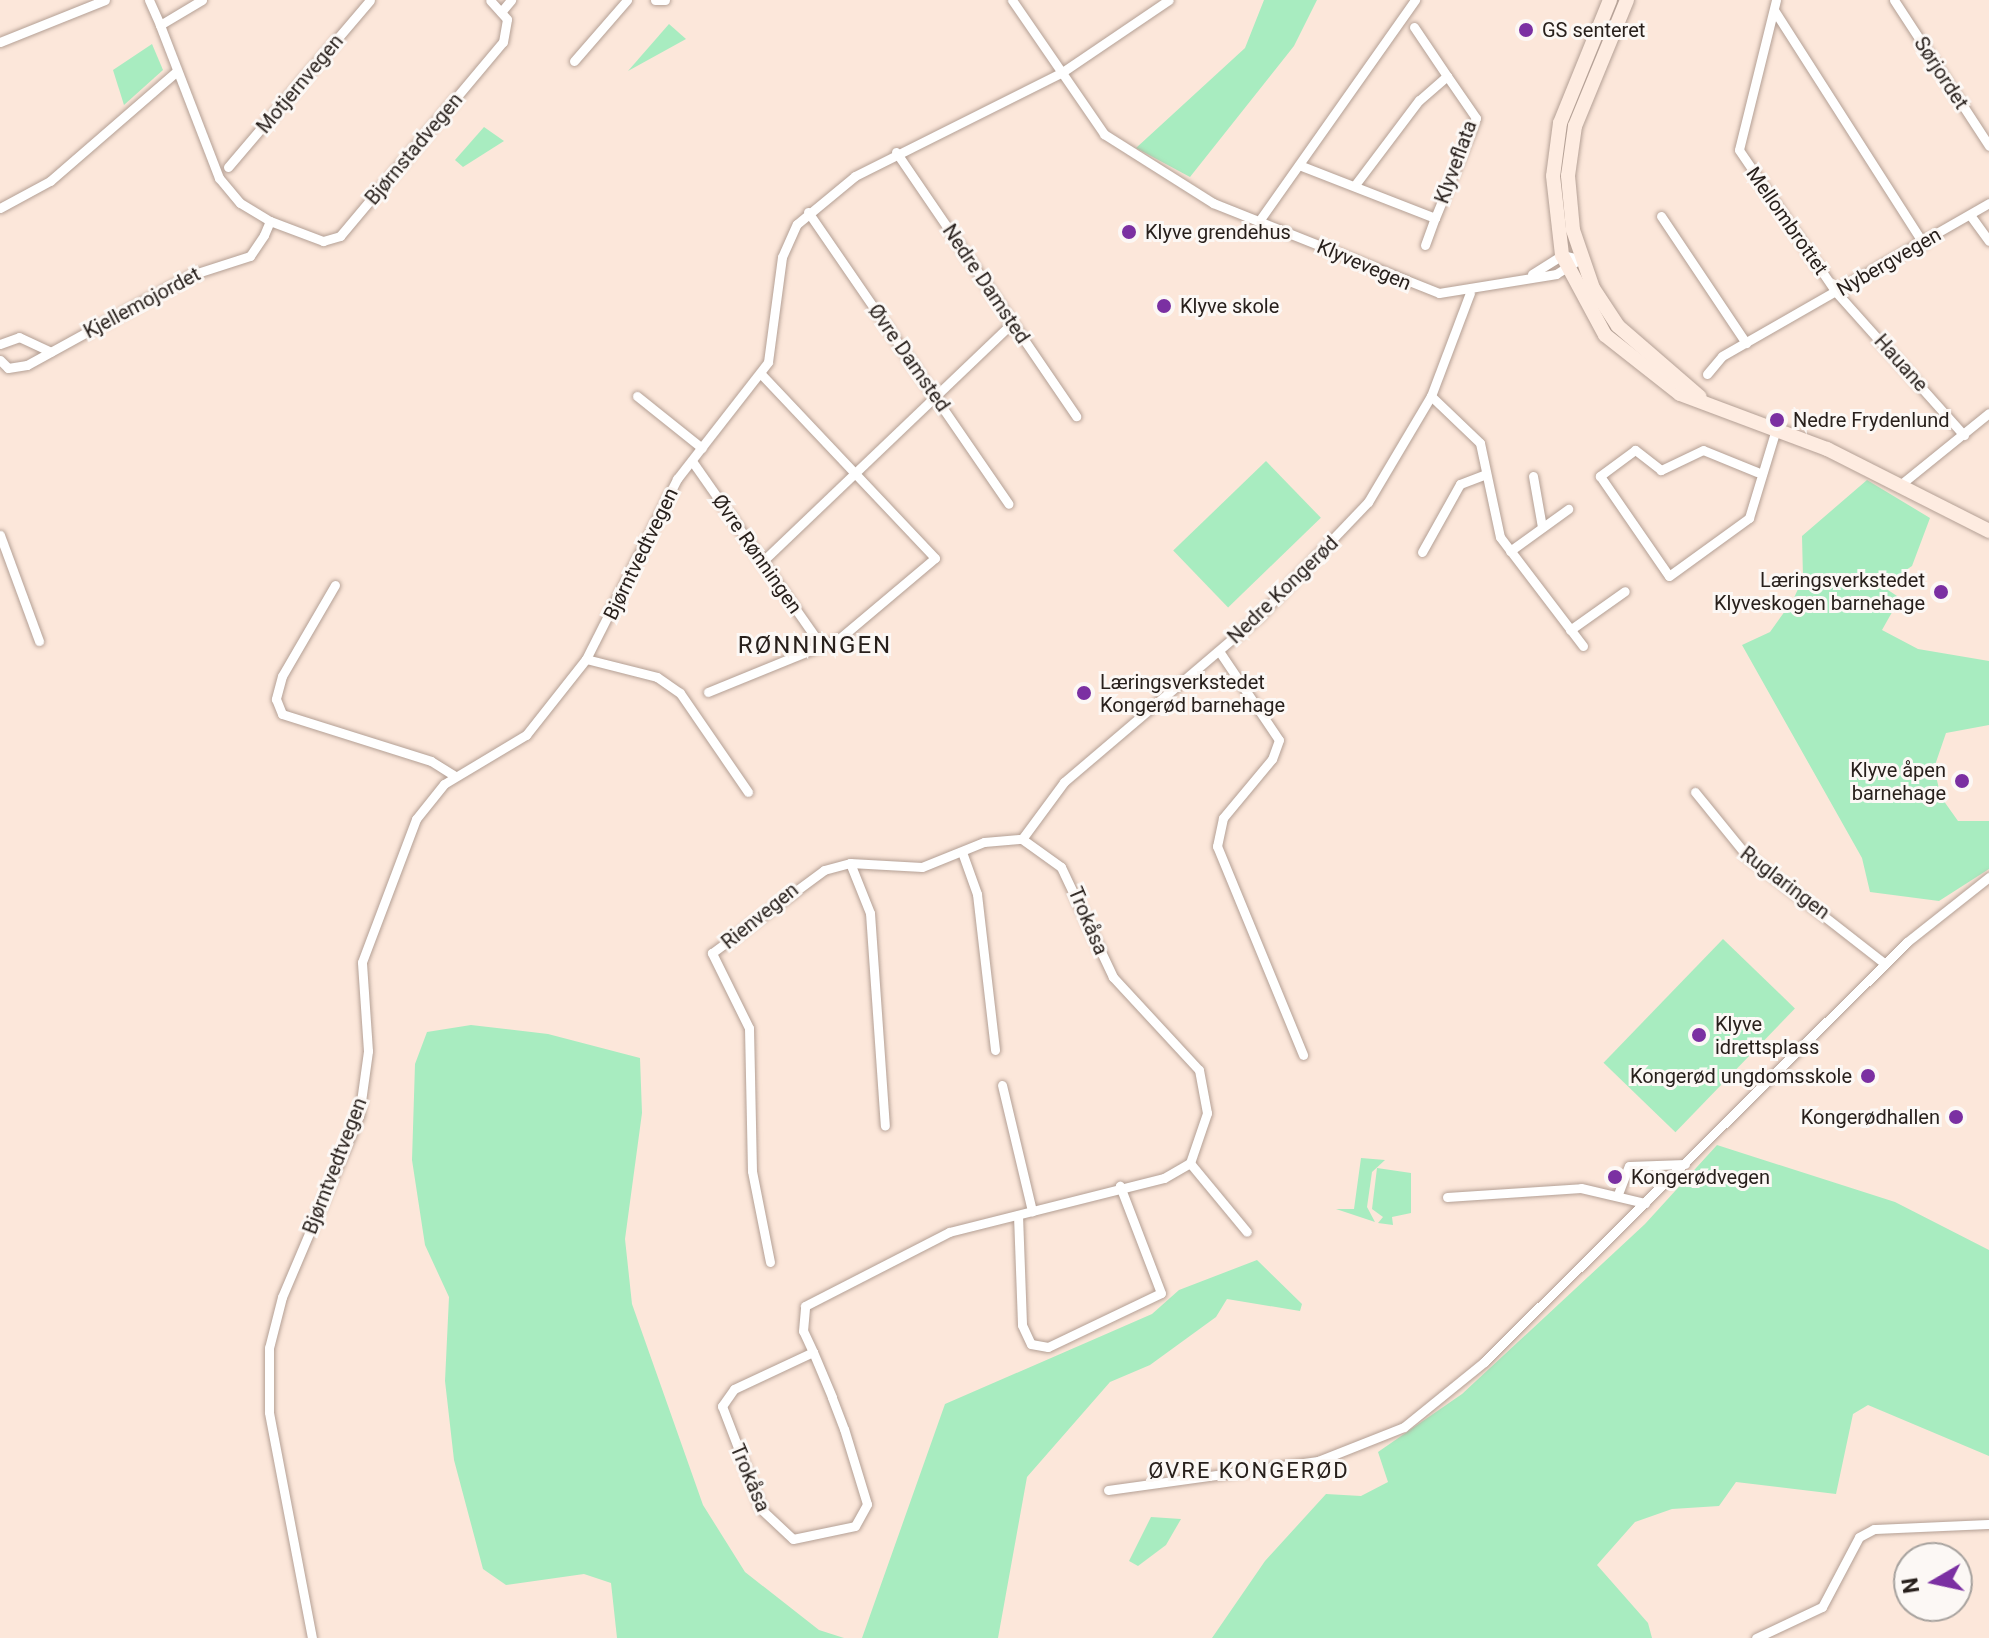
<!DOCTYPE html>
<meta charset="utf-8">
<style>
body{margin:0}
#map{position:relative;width:1989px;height:1638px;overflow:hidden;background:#fce7da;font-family:Roboto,sans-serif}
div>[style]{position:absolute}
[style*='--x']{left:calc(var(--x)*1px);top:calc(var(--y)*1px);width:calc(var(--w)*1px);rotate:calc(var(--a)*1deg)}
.green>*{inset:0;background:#a8ecc0;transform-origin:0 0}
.roads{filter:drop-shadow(0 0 2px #b4a095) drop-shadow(0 0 2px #b4a095)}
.street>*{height:9px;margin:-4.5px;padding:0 4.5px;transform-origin:4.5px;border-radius:4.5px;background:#fff}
.secondary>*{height:14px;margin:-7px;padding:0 7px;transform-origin:7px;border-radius:7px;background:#feece1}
.dots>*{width:22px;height:22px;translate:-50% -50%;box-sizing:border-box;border:4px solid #fcf8f5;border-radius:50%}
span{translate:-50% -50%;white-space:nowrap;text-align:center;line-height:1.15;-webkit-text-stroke:6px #fcf8f5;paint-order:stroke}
.poi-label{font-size:20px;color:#28201c}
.left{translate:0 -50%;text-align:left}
.right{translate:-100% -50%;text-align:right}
.street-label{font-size:20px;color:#28201c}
.neighbourhood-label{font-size:22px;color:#28201c;letter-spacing:2px}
.quarter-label{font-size:24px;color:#28201c;letter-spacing:2px}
.north{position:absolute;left:1893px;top:1542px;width:80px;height:80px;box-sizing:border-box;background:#fcf8f5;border:2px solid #a7a29e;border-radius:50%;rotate:261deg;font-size:22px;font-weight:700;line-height:32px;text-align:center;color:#28201c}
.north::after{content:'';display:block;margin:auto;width:28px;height:36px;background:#7b30a2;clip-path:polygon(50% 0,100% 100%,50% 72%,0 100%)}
</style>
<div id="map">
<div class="green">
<i style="clip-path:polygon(1264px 0,1317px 0,1294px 46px,1190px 177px,1136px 148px,1245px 48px)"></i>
<i style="clip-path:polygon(669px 24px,686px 39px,628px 71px)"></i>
<i style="clip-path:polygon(152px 44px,163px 70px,124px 105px,113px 70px)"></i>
<i style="clip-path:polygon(484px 127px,504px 141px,463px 167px,455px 160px)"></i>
<i style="left:1266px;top:461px;width:79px;height:129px;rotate:46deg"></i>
<i style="clip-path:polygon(1867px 480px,1930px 518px,1912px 566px,1882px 586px,1900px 598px,1882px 630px,1918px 649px,1989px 661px,1989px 725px,1946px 733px,1934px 768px,1941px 797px,1958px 821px,1989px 821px,1989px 869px,1939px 901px,1870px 892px,1862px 858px,1742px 645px,1770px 632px,1793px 600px,1803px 578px,1802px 536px)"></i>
<i style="left:1723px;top:939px;width:100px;height:172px;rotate:44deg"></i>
<i style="clip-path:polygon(471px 1025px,548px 1034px,640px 1058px,642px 1113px,625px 1239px,632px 1304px,703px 1505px,745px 1572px,819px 1630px,844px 1638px,617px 1638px,611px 1583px,584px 1574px,506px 1585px,483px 1569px,454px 1460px,445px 1381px,449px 1297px,425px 1245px,412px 1160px,415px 1064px,427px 1032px)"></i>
<i style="clip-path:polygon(1717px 1145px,1895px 1202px,1989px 1250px,1989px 1456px,1868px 1405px,1853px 1414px,1836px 1494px,1736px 1482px,1719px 1506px,1672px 1509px,1635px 1522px,1597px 1565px,1648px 1623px,1652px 1638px,1212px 1638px,1265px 1561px,1326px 1494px,1361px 1496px,1388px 1482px,1378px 1452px,1462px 1394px,1645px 1224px)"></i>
<i style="clip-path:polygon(1361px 1158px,1385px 1160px,1372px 1172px,1367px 1207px,1375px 1222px,1336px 1209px,1354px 1209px)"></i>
<i style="clip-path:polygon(1377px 1168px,1411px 1173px,1411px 1213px,1392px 1217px,1393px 1225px,1378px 1223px,1383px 1217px,1372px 1209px)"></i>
<i style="clip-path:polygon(1257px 1260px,1302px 1304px,1300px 1311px,1227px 1299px,1216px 1317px,1150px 1365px,1110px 1382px,1027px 1477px,998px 1638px,862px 1638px,945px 1404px,1152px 1314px,1179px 1290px)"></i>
<i style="clip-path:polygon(1151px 1517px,1181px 1519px,1166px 1545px,1138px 1566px,1129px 1561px)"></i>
</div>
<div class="roads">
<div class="street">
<i style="--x:149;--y:0;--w:27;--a:66"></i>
<i style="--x:160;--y:25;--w:49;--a:-30.8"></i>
<i style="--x:655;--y:0;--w:10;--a:0"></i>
<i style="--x:1012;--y:0;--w:163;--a:55.5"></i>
<i style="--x:1104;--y:134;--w:129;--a:32.3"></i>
<i style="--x:1213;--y:203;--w:243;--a:21.7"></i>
<i style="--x:1439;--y:293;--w:119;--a:-9.2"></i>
<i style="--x:1556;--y:274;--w:28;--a:-32"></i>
<i style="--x:1776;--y:0;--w:154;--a:103.9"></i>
<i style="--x:1739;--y:150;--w:172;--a:55.7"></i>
<i style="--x:1836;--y:292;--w:192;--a:48.2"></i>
<i style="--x:1894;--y:0;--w:174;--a:56.9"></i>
<i style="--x:1774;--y:10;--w:277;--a:57.4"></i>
<i style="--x:501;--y:12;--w:16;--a:-50"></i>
<i style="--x:1414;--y:27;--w:59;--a:56"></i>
<i style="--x:0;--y:42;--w:113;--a:-21.8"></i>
<i style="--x:574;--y:61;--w:81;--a:-49"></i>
<i style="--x:896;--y:152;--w:320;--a:55.7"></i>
<i style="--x:1299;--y:165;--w:146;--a:21.3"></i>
<i style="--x:1435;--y:218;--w:108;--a:-67.7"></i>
<i style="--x:1476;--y:118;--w:51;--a:-124.6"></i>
<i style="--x:1447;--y:76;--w:37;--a:139"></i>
<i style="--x:1419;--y:100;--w:106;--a:127"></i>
<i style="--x:228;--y:167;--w:219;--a:-49.6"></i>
<i style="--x:0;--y:208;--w:57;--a:-28.4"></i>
<i style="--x:50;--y:181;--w:168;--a:-40.9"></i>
<i style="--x:808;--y:212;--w:354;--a:55.5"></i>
<i style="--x:1970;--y:215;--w:32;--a:54"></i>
<i style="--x:1661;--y:216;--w:153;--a:56.2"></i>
<i style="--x:270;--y:221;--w:57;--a:20.7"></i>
<i style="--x:323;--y:241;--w:18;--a:-16"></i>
<i style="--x:340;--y:236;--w:253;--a:-50"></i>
<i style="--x:503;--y:42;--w:23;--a:-80"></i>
<i style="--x:507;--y:19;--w:25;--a:-132"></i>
<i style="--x:1259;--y:221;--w:271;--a:-54.8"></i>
<i style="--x:1425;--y:245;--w:29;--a:-70"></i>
<i style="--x:1532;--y:274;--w:36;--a:-32"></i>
<i style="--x:1562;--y:255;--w:18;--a:13"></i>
<i style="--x:0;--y:344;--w:20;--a:-20"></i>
<i style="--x:19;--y:337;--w:35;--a:25"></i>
<i style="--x:0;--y:360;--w:11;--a:45"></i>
<i style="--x:8;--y:368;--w:19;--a:-9"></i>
<i style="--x:27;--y:365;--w:187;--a:-28.8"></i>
<i style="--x:191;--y:275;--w:62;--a:-17.9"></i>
<i style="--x:250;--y:256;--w:25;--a:-56"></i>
<i style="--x:264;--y:235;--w:15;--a:-67"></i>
<i style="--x:270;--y:221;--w:35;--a:-149"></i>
<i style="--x:240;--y:203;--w:33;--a:-130"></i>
<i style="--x:219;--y:178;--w:164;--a:-111.1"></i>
<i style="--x:1707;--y:374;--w:23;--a:-50"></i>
<i style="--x:1722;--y:356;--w:308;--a:-29.8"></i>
<i style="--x:637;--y:396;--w:83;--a:38.7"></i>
<i style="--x:1431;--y:396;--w:68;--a:43.8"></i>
<i style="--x:1480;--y:443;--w:96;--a:78"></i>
<i style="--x:1500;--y:537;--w:137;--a:52.7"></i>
<i style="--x:692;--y:461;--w:227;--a:55"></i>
<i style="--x:1757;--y:472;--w:58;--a:-157.8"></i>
<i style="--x:1703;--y:450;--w:47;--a:154.5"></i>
<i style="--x:1661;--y:470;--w:33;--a:-142"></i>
<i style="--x:1635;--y:450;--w:44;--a:143.4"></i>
<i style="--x:1600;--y:476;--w:121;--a:55.4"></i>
<i style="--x:1669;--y:576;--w:99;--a:-35.9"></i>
<i style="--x:1749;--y:518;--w:93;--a:-73.1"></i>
<i style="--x:1533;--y:476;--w:52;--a:80"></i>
<i style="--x:1900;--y:485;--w:114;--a:-39"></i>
<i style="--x:0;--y:535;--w:113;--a:69.8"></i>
<i style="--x:1510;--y:551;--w:72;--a:-35.9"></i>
<i style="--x:1422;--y:552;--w:78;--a:-60.8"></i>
<i style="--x:1460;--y:484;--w:28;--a:-21"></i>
<i style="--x:763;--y:561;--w:344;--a:-43.7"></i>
<i style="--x:335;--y:585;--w:105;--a:120.2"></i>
<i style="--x:282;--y:676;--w:24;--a:105"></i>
<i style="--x:276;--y:699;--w:16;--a:68"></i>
<i style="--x:282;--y:714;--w:156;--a:17.5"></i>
<i style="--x:431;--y:761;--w:28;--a:32"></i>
<i style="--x:1570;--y:630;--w:67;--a:-35.3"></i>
<i style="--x:1219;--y:651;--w:107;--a:56"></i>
<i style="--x:1279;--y:740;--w:20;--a:110"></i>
<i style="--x:1272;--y:759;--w:77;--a:129.7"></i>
<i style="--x:1223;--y:818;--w:29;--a:102"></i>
<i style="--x:1217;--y:846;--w:226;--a:67.6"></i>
<i style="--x:586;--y:659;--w:73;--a:14.2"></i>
<i style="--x:657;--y:677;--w:28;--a:35"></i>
<i style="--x:680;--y:693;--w:120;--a:55.5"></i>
<i style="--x:708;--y:692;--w:143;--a:-22.2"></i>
<i style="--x:840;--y:638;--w:124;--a:-40.1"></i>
<i style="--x:935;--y:558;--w:253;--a:-133.4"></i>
<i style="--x:1695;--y:792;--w:82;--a:50.9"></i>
<i style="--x:1747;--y:856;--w:175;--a:38"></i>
<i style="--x:962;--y:852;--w:45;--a:70.3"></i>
<i style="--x:977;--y:894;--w:157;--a:83.4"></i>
<i style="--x:850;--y:863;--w:54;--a:68.2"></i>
<i style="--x:870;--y:913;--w:213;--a:86"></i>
<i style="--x:1002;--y:1085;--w:130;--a:76.6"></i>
<i style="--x:1190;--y:1163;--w:89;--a:50.4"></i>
<i style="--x:1618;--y:1194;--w:30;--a:-69"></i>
<i style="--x:1629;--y:1166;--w:56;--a:-2"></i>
<i style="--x:1447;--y:1197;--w:134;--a:-3.8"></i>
<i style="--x:1581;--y:1188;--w:66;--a:13.2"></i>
<i style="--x:1018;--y:1215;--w:110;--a:87.9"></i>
<i style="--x:1022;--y:1325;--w:21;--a:65"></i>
<i style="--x:1031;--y:1344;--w:17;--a:10"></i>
<i style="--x:1048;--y:1347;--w:125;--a:-25.5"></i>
<i style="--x:1161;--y:1293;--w:115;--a:-111"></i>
<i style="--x:770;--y:1262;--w:93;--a:-101.2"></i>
<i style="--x:752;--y:1171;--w:143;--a:-91.2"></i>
<i style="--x:749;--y:1028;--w:84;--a:-116.3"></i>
<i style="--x:712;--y:953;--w:139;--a:-36.5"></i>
<i style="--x:824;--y:870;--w:27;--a:-15"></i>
<i style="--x:850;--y:863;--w:72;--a:3.2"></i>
<i style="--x:922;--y:867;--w:67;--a:-22"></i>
<i style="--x:984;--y:842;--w:38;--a:-5"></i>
<i style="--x:813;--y:1352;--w:87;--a:154.9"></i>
<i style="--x:734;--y:1389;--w:21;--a:125"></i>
<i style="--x:722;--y:1406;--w:111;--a:69"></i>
<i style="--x:762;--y:1510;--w:42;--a:43.1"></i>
<i style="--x:793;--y:1539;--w:63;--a:-11.8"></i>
<i style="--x:855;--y:1526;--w:25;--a:-61"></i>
<i style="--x:867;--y:1504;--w:78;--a:-107"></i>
<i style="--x:844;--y:1429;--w:34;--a:-111"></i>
<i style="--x:832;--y:1397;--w:49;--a:-112.9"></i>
<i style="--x:813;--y:1352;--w:23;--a:-115"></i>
<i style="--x:803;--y:1331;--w:25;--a:-85"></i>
<i style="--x:805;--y:1306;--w:162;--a:-27.2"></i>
<i style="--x:949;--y:1232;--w:222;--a:-14.1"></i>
<i style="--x:1164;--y:1178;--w:30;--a:-30"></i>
<i style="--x:1190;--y:1163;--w:53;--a:-71.2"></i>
<i style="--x:1207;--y:1113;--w:44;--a:-100.5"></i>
<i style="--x:1199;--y:1070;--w:127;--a:-132.8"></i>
<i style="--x:1113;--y:977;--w:122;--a:-115.3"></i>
<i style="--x:1061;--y:867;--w:48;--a:-144.3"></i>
<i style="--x:1022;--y:839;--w:71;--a:-53.6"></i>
<i style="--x:1064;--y:782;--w:257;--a:-40.4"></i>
<i style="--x:1260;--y:615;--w:156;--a:-46.3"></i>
<i style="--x:1368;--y:502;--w:123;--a:-59.3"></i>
<i style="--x:1431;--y:396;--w:110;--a:-69.3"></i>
<i style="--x:1108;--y:1490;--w:212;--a:-7.9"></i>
<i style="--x:1318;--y:1461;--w:92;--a:-21.6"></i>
<i style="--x:1404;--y:1427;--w:103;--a:-39.1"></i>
<i style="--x:1484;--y:1362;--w:596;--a:-44.8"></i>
<i style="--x:1907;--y:942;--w:105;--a:-38.4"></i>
<i style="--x:312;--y:1638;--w:230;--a:-100.8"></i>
<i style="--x:269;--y:1412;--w:64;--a:-90"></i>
<i style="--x:269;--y:1348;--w:53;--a:-75.7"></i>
<i style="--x:282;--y:1297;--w:197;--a:-67"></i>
<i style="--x:359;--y:1116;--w:66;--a:-82.1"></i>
<i style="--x:368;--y:1051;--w:89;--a:-93.9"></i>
<i style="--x:362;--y:962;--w:153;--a:-69.3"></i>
<i style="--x:416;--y:819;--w:45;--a:-51.3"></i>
<i style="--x:444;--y:784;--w:96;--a:-30.9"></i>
<i style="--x:526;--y:735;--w:97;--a:-51.7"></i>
<i style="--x:586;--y:659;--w:202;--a:-63.2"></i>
<i style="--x:677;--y:479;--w:148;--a:-52.1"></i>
<i style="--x:768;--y:362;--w:106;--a:-82.4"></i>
<i style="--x:782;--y:257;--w:36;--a:-66"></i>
<i style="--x:797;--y:224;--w:75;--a:-39.6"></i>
<i style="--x:855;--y:176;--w:230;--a:-26.6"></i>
<i style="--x:1061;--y:73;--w:130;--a:-34.1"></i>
<i style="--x:1756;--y:1638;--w:73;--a:-25.2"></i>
<i style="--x:1822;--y:1607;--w:79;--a:-62.1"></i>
<i style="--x:1859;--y:1537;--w:17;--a:-28"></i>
<i style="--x:1874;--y:1529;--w:115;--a:-2.5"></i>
</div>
<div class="secondary">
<i style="--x:1610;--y:0;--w:133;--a:112.1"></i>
<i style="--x:1560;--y:123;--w:53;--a:97.5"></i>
<i style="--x:1553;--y:176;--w:80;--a:83.5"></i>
<i style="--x:1562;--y:255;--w:91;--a:61.7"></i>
<i style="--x:1605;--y:335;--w:95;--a:38.2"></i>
<i style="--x:1680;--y:394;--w:157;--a:20.5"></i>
<i style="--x:1827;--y:449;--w:182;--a:26.8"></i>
<i style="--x:1627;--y:0;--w:136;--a:112.4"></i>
<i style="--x:1575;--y:126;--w:50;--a:98"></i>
<i style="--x:1568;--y:176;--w:54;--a:84.7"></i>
<i style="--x:1573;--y:230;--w:61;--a:71"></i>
<i style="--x:1593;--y:288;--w:45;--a:56.7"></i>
<i style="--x:1618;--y:326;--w:108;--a:40.9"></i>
</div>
</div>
<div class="dots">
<i style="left:1526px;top:30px;background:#7b30a2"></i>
<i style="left:1129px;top:232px;background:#7b30a2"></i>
<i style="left:1164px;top:306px;background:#7b30a2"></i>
<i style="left:1777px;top:420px;background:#7b30a2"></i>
<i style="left:1941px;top:592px;background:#7b30a2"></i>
<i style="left:1084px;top:693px;background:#7b30a2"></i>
<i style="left:1962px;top:781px;background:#7b30a2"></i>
<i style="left:1699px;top:1035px;background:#7b30a2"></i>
<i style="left:1868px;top:1076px;background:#7b30a2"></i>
<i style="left:1956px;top:1117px;background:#7b30a2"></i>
<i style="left:1615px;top:1177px;background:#7b30a2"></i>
</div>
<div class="poi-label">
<span class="left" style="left:1542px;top:30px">GS senteret</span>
<span class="left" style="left:1145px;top:232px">Klyve grendehus</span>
<span class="left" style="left:1180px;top:306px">Klyve skole</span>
<span class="left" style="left:1793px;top:420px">Nedre Frydenlund</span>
<span class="right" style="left:1925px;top:592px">Læringsverkstedet<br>Klyveskogen barnehage</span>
<span class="left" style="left:1100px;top:694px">Læringsverkstedet<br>Kongerød barnehage</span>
<span class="right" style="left:1946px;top:782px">Klyve åpen<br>barnehage</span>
<span class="left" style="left:1715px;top:1036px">Klyve<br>idrettsplass</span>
<span class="right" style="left:1852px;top:1076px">Kongerød ungdomsskole</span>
<span class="right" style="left:1940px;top:1117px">Kongerødhallen</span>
<span class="left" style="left:1631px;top:1177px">Kongerødvegen</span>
</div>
<div class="street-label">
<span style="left:1941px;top:73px;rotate:57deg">Sørjordet</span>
<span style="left:300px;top:84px;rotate:-50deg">Motjernvegen</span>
<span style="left:414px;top:149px;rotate:-50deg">Bjørnstadvegen</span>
<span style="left:1456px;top:162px;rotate:-70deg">Klyveflata</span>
<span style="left:1787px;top:221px;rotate:55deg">Mellombrottet</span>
<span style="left:1889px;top:262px;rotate:-30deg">Nybergvegen</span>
<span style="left:1364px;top:265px;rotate:23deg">Klyvevegen</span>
<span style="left:986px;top:284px;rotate:56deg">Nedre Damsted</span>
<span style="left:142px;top:303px;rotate:-28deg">Kjellemojordet</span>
<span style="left:909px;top:358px;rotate:55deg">Øvre Damsted</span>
<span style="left:1901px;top:363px;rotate:48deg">Hauane</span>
<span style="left:641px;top:554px;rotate:-64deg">Bjørntvedtvegen</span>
<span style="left:757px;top:554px;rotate:55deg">Øvre Rønningen</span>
<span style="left:1283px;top:590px;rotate:-44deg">Nedre Kongerød</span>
<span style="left:1785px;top:883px;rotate:37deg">Ruglaringen</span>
<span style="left:760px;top:916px;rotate:-39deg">Rienvegen</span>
<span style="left:1088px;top:921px;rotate:67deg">Trokåsa</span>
<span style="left:335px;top:1166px;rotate:-69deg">Bjørntvedtvegen</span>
<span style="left:750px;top:1478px;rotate:67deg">Trokåsa</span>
</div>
<div class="neighbourhood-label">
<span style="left:1249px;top:1471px">ØVRE KONGERØD</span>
</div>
<div class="quarter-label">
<span style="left:815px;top:646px">RØNNINGEN</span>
</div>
<div class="north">N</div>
</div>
